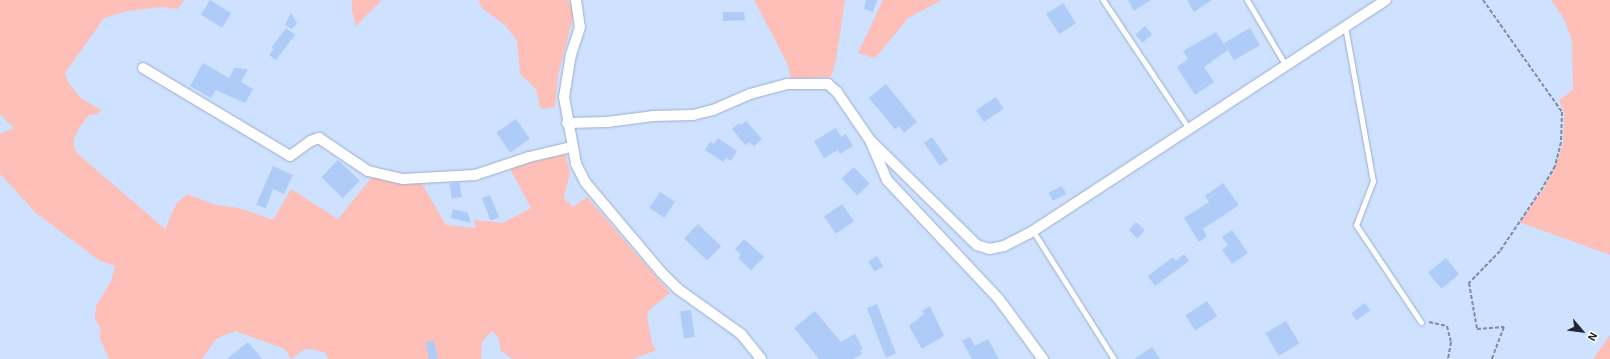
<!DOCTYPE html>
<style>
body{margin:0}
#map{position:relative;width:1610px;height:359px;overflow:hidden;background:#cee1fe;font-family:"Exo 2",sans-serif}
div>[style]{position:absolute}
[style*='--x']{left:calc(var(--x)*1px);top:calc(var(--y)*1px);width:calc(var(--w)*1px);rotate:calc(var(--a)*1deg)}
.green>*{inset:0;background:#febfb9}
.building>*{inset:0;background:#afcbf8;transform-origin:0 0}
.path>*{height:2px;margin-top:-1px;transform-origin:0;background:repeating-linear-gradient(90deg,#7f8ca1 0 4px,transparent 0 6px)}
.roads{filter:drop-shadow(0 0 1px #9daecb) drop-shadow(0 0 1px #9daecb)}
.lane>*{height:5px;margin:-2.5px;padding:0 2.5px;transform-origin:2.5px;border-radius:2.5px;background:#fff}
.street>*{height:10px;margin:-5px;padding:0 5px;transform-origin:5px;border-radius:5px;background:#fff}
span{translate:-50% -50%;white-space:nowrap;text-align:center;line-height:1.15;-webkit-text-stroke:3px #fff;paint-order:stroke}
.north{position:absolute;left:1562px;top:311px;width:40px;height:40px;-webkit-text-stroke:3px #fff;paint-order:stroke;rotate:118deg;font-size:11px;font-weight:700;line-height:16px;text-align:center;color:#212833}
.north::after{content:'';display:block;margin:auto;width:14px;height:18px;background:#212833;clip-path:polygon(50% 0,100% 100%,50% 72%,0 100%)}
</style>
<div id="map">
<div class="green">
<i style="clip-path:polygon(0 0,184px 0,178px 9px,162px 7px,127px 11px,104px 18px,65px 73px,69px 84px,81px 98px,101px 110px,98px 114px,89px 115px,79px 128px,74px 139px,74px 147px,78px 154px,165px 229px,176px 204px,187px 194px,216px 205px,239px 208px,273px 220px,291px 189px,338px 219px,372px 177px,422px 184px,446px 225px,476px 228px,474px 220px,502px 223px,531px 208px,509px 167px,565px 154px,570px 172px,564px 198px,573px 207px,587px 197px,670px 293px,649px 310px,647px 317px,652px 344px,656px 350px,633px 359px,513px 359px,501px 351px,498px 337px,492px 331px,482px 342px,481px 359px,328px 359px,326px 353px,311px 349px,303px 350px,291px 359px,285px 349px,235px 331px,216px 339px,202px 359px,109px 359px,100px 339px,100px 327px,95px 320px,96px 306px,111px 281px,115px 266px,100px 261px,36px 213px,0 174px,0 134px,14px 128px,0 114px)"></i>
<i style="clip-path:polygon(352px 0,382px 0,356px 26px,352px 11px)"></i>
<i style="clip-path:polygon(478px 0,568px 0,574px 13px,558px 76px,555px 107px,543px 109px,540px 107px,536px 89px,520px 74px,517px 41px,506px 26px,482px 8px)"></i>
<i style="clip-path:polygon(754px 0,845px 0,836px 60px,831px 77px,791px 78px,787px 63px)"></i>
<i style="clip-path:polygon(883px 0,942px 0,908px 18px,875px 58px,858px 53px)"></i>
<i style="clip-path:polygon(1551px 0,1610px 0,1610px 255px,1519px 222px,1544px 188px,1555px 167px,1563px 143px,1564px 112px,1559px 100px,1573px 90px,1572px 41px,1565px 21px)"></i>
<i style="clip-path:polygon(1610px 335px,1610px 359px,1593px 359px)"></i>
</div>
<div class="building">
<i style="left:210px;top:0;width:25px;height:17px;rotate:32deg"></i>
<i style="clip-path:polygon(866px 0,877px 0,873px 12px,864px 9px)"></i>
<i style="clip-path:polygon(1128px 0,1151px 0,1134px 11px)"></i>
<i style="clip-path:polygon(1187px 0,1212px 0,1194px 12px)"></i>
<i style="left:1063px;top:3px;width:24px;height:20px;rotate:57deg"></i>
<i style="clip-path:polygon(723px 12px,744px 12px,745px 20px,723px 21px)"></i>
<i style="clip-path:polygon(291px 13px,297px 23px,292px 29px,285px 25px)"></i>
<i style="left:1145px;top:26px;width:11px;height:13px;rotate:49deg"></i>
<i style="clip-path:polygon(286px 28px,295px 35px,276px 60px,269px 55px,274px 49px,271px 48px)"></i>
<i style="left:1250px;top:28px;width:20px;height:30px;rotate:60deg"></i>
<i style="clip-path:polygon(1216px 32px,1228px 50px,1204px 67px,1214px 82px,1195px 95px,1177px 67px,1188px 59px,1183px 51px)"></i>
<i style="clip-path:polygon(203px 63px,229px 78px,234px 68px,248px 69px,241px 82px,253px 89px,245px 103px,216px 90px,211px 98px,190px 86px)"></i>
<i style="clip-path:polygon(886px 84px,917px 122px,904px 133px,899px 126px,895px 129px,869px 98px)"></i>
<i style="left:996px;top:97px;width:14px;height:24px;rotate:56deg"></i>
<i style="left:516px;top:119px;width:24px;height:24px;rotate:55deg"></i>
<i style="clip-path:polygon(746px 121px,762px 139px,754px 146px,749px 142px,745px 145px,732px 129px,739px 123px,741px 125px)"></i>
<i style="clip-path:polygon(836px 128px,841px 137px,846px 134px,853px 146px,840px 154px,838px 150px,824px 158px,814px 141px)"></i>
<i style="left:932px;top:137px;width:28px;height:10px;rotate:55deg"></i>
<i style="clip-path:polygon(718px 138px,737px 151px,731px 161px,726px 158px,723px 162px,705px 150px,710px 142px,714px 144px)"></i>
<i style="left:338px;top:160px;width:30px;height:24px;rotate:44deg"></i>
<i style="clip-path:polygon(273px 166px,293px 175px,284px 194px,273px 189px,266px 208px,256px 205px)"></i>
<i style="left:854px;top:167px;width:23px;height:17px;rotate:47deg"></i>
<i style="left:459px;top:182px;width:15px;height:10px;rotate:79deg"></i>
<i style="clip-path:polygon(1223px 183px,1239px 205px,1203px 229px,1207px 236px,1199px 242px,1184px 218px,1209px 202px,1205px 196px)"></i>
<i style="left:1062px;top:186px;width:9px;height:15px;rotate:63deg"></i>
<i style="left:660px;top:192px;width:18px;height:19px;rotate:34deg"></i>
<i style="left:490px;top:195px;width:24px;height:9px;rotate:68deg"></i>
<i style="left:842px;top:204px;width:21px;height:22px;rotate:55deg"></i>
<i style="clip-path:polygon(453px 209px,468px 213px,471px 223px,451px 218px)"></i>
<i style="left:1136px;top:222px;width:12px;height:11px;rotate:42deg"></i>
<i style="left:698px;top:224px;width:32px;height:20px;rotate:44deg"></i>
<i style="clip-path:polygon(1232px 230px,1248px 253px,1232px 264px,1222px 250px,1228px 245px,1222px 237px)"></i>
<i style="clip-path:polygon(744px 239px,764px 257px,751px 270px,738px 258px,741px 255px,735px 249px)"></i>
<i style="clip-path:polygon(1184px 254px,1189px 261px,1155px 286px,1148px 276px,1173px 257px,1176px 261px)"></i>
<i style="left:877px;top:256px;width:12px;height:10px;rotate:59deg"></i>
<i style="left:1446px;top:258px;width:21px;height:23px;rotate:51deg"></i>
<i style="left:1207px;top:301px;width:18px;height:26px;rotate:56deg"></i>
<i style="left:1365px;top:303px;width:9px;height:17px;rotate:54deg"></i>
<i style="left:877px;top:304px;width:53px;height:11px;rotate:69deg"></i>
<i style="clip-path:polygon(930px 306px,944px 336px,922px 349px,909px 326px,924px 314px,922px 311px)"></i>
<i style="left:691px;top:310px;width:27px;height:11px;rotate:82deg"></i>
<i style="clip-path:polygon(815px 311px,841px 342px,855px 334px,863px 349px,860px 350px,862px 354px,853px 359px,819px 359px,794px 328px)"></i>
<i style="left:1286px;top:321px;width:26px;height:24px;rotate:59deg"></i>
<i style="clip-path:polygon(970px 337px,975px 346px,988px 339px,999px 359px,972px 359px,962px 341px)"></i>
<i style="clip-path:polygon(434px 341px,438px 359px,429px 359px,426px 342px)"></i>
<i style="clip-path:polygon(248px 342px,262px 359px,227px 359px)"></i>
<i style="clip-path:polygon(1152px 347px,1160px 359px,1134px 359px)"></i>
</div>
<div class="path">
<i style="--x:1483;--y:0;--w:137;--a:54.8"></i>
<i style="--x:1562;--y:112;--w:30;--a:92"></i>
<i style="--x:1561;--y:142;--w:25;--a:104"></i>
<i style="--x:1555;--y:166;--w:24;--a:120"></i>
<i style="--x:1543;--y:187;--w:77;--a:123.9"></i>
<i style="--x:1500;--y:251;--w:45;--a:134.1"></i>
<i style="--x:1469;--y:283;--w:47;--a:80.1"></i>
<i style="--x:1477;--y:329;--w:27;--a:-4"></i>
<i style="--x:1504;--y:327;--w:34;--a:111"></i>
<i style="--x:1429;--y:322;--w:18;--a:13"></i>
<i style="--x:1447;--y:326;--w:16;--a:76"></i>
<i style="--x:1451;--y:342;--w:17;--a:100"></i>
</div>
<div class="roads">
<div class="lane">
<i style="--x:1103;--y:0;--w:155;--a:56.3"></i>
<i style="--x:1247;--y:0;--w:77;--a:59.4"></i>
<i style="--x:1345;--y:26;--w:158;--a:79.8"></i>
<i style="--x:1373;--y:181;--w:47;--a:111.1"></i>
<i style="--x:1356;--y:225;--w:117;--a:56.2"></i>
<i style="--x:1033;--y:231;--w:151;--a:57.7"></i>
</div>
<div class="street">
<i style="--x:576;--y:0;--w:27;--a:82"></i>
<i style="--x:580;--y:27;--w:28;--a:108"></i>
<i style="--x:571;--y:54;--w:44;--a:99.2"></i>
<i style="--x:564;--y:97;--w:68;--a:79.8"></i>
<i style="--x:576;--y:164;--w:20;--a:63"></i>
<i style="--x:585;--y:182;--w:118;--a:49.8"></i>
<i style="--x:661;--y:272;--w:24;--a:45"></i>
<i style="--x:678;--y:289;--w:77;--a:35.5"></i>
<i style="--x:741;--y:334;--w:32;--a:51"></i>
<i style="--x:143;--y:68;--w:171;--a:30.9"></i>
<i style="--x:290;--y:156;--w:26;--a:-36"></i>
<i style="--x:311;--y:141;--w:9;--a:-21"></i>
<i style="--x:319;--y:138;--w:59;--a:34"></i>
<i style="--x:368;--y:171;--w:36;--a:13"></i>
<i style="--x:403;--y:179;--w:72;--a:-3.2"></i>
<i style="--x:475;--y:175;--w:57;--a:-18.4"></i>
<i style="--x:529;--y:157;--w:43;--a:-13.4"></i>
<i style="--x:567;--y:123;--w:40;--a:-1.4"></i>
<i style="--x:607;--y:122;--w:46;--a:-7.4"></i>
<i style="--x:653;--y:116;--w:40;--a:-1.4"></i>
<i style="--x:693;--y:115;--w:21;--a:-14"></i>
<i style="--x:713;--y:110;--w:40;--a:-23.4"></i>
<i style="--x:750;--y:94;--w:38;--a:-15"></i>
<i style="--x:787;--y:84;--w:41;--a:0"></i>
<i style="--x:828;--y:84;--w:12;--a:42"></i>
<i style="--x:837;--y:92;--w:58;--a:55.5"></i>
<i style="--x:870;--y:140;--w:43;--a:67"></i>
<i style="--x:887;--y:180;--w:162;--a:46.8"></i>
<i style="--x:998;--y:298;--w:76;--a:53.6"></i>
<i style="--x:870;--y:140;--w:150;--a:44.5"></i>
<i style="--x:977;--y:245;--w:13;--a:18"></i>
<i style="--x:989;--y:249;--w:15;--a:-11"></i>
<i style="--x:1004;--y:246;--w:33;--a:-27"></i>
<i style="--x:1033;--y:231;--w:422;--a:-33.2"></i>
</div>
</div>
<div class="north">N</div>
</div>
